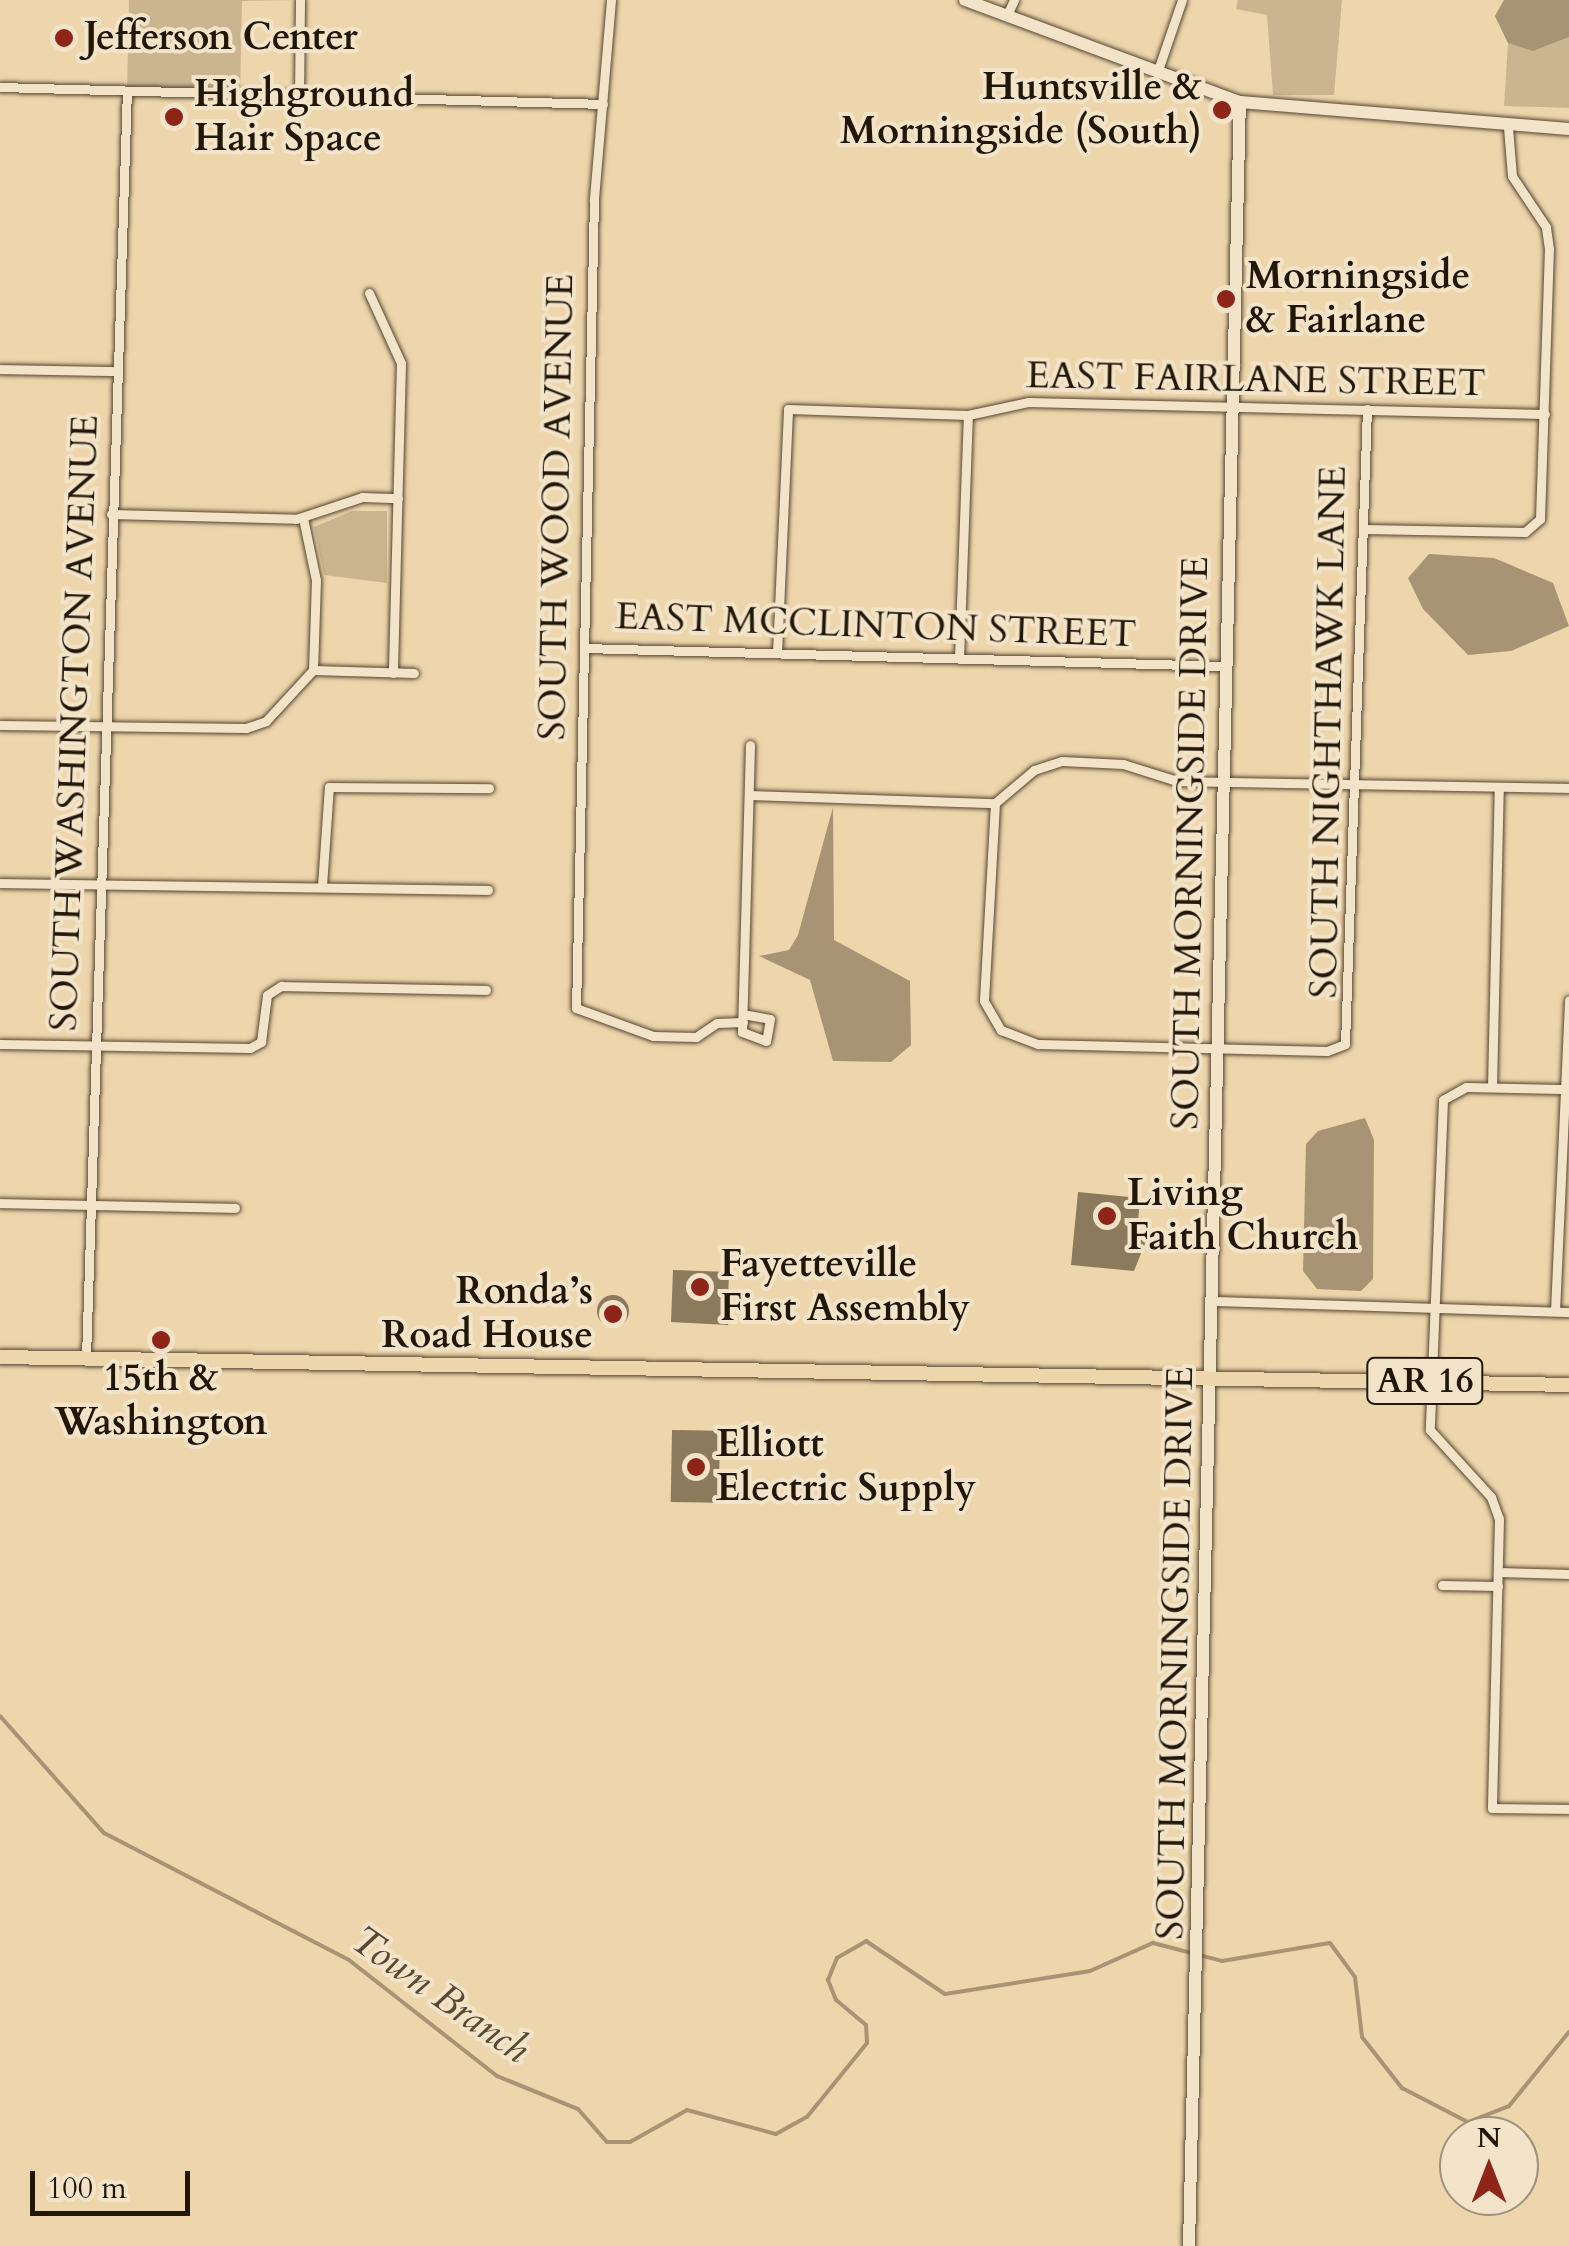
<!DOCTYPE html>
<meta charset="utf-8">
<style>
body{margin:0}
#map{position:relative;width:1569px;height:2246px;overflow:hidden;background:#edd5ac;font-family:Cardo,serif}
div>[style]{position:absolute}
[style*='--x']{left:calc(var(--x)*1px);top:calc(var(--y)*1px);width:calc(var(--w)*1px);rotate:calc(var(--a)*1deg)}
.green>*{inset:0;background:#cab590}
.water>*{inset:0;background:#a89474}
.stream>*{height:4px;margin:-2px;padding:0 2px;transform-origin:2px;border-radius:2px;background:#a89474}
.building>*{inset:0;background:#8c7a5c;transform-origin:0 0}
.round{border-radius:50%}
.roads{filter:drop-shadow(0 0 2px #554630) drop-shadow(0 0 2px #554630)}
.street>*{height:9px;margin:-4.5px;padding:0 4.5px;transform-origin:4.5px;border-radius:4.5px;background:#f3e4c9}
.secondary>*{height:12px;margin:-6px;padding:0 6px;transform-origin:6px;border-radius:6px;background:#f3e4c9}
.primary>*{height:14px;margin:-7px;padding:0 7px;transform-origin:7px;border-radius:7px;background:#edd5ac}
.dots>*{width:28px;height:28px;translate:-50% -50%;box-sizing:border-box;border:5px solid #f3e4c9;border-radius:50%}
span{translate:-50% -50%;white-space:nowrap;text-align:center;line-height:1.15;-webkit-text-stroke:8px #f3e4c9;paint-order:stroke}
.shield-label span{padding:2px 8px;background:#f3e4c9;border:2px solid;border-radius:8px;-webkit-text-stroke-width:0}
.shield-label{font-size:35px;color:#221706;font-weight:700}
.poi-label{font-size:38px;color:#221706;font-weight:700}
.left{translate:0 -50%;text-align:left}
.right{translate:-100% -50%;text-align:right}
.street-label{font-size:38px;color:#221706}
.water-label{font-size:40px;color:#584932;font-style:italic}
.north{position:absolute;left:1439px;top:2116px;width:100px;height:100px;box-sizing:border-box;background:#f3e4c9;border:2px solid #9f927b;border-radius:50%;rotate:0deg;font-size:28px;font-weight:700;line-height:40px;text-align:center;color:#221706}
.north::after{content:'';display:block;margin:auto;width:35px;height:45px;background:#8f2418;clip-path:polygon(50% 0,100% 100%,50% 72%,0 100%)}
.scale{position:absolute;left:30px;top:2171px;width:160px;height:45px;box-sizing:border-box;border:5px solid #221706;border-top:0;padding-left:12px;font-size:30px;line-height:35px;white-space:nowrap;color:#221706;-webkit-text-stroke:8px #f3e4c9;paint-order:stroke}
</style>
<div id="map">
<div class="green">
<i style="clip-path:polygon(129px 0,300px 0,242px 1px,240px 95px,127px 91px)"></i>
<i style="clip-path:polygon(1238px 0,1342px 0,1334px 95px,1273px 95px,1267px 15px,1236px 9px)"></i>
<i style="clip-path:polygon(1504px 0,1569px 0,1569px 108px,1504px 106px,1508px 43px,1495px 16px)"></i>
<i style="clip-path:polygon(352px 511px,387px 511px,387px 583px,324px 575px,314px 527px)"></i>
</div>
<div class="water">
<i style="clip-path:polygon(1504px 0,1569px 0,1569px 37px,1533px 51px,1508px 43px,1495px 16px)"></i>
<i style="clip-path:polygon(1429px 554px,1494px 558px,1553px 583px,1569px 626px,1511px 651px,1468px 655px,1423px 609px,1408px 578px)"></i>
<i style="clip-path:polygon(833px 807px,834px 940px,910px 981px,911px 1045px,891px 1062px,833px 1061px,810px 980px,759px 956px,789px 950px,798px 935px)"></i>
<i style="clip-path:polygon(1365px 1118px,1374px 1140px,1373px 1279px,1361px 1291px,1317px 1289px,1303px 1271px,1306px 1144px,1318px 1131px)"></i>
</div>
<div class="stream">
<i style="--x:0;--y:1716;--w:157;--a:48.4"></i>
<i style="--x:104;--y:1833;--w:276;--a:27.4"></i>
<i style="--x:349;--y:1960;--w:188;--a:38.1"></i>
<i style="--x:497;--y:2076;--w:87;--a:22.2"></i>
<i style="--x:578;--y:2109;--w:44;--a:48.7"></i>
<i style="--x:607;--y:2142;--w:23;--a:0"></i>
<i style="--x:630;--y:2142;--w:65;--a:-29.3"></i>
<i style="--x:687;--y:2110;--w:92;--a:15.1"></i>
<i style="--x:776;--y:2134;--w:35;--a:-29"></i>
<i style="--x:807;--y:2117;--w:95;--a:-51"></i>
<i style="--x:867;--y:2043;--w:18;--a:-93"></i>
<i style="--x:866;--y:2025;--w:39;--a:-140"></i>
<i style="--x:836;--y:2000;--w:22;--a:-112"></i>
<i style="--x:828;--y:1980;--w:24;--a:-68"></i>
<i style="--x:837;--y:1958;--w:34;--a:-30"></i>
<i style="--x:866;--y:1941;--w:95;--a:33.9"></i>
<i style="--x:945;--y:1994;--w:147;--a:-9"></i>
<i style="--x:1090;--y:1971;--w:69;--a:-24"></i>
<i style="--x:1153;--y:1943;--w:71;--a:14.6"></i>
<i style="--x:1222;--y:1961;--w:109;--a:-9.5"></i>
<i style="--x:1330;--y:1943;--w:42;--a:53.7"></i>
<i style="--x:1355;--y:1977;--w:60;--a:83.3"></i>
<i style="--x:1362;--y:2037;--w:65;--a:51.9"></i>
<i style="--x:1402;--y:2088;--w:74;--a:27.3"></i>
<i style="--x:1468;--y:2122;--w:44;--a:-21.3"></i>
<i style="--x:1509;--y:2106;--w:95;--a:-51"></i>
</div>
<div class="building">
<i style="clip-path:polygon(1078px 1192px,1140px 1198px,1137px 1235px,1148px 1236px,1134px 1271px,1071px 1265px)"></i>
<i style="clip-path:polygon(673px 1270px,729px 1272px,728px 1302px,736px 1302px,728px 1325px,671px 1322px)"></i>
<i class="round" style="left:597px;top:1295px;width:32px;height:32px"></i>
<i style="left:672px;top:1430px;width:48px;height:72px;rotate:1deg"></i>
</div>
<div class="roads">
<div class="street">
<i style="--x:611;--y:0;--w:200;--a:94.9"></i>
<i style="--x:594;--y:199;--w:809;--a:91.27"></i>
<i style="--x:576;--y:1008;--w:82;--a:20"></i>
<i style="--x:653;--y:1036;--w:43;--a:1.3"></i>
<i style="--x:696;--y:1037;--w:25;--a:-34"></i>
<i style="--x:717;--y:1023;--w:26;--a:-2"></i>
<i style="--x:1007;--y:15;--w:17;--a:-65"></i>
<i style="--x:1157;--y:73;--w:77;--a:-71.1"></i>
<i style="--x:0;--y:87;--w:603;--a:1.61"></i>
<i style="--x:299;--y:97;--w:97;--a:-89.4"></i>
<i style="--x:369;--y:293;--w:77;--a:65.4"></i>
<i style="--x:401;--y:363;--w:310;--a:91.5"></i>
<i style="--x:0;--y:369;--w:118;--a:1"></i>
<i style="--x:111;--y:514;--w:185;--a:1.5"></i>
<i style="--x:296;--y:519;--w:70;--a:-18.4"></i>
<i style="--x:362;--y:497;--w:36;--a:2"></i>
<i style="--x:303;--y:518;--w:63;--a:78.2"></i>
<i style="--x:316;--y:580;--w:90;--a:91.9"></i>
<i style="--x:1364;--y:529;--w:161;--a:1.1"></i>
<i style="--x:1525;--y:532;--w:20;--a:-41"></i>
<i style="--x:1540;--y:519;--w:270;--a:-88.1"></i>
<i style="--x:1549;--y:249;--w:22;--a:-98"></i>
<i style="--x:1546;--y:227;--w:61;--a:-123.7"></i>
<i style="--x:1512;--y:176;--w:49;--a:-94.7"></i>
<i style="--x:584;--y:648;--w:642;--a:1.61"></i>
<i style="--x:777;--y:653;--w:244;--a:-87.4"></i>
<i style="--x:788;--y:409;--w:180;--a:1.9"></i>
<i style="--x:968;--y:415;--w:61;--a:-12.2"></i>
<i style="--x:1028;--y:402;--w:517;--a:1.33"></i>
<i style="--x:959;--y:658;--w:243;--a:-87.9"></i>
<i style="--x:0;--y:725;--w:246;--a:0.7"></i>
<i style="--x:246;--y:728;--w:21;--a:-19"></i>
<i style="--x:266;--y:721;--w:69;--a:-47.3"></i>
<i style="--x:313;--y:670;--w:101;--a:1.7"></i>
<i style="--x:749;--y:795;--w:246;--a:1.9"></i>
<i style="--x:995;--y:803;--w:51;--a:-40.2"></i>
<i style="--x:1034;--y:770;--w:29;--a:-18"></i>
<i style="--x:1062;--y:761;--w:61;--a:2.8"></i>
<i style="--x:1123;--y:764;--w:57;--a:17.5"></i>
<i style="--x:1177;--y:781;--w:392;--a:1"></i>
<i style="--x:995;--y:803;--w:198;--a:93.2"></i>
<i style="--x:984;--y:1001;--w:34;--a:60"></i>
<i style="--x:1001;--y:1030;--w:40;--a:21"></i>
<i style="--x:1038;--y:1044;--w:289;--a:1.4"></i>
<i style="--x:1327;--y:1051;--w:19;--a:-21"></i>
<i style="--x:1345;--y:1044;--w:635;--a:-88.02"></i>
<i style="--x:0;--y:883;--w:488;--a:0.8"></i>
<i style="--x:322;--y:886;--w:99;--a:-86"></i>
<i style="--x:329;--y:787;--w:160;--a:0.4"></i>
<i style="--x:748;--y:1015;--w:22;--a:10"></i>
<i style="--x:770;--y:1019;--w:22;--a:100"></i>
<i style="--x:766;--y:1041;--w:26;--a:-159"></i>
<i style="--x:742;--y:1032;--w:287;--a:-88.4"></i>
<i style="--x:0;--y:1044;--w:250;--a:0.9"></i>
<i style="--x:250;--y:1048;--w:13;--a:-29"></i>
<i style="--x:261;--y:1042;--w:47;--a:-82.7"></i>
<i style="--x:267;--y:995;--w:17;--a:-33"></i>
<i style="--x:281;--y:986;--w:205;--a:1.1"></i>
<i style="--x:1492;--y:1087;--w:300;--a:-88.7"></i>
<i style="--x:1561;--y:1089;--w:95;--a:-178.8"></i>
<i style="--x:1466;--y:1087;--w:26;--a:151"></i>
<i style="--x:1443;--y:1100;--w:330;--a:92.3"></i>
<i style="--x:1430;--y:1430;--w:91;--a:47.7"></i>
<i style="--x:1491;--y:1497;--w:23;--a:70"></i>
<i style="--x:1499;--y:1519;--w:289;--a:91.4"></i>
<i style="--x:1492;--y:1808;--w:77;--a:0.7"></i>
<i style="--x:0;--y:1203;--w:235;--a:1.2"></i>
<i style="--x:1212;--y:1301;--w:357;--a:1.8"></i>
<i style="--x:1555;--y:1311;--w:311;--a:-87.4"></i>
<i style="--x:86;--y:1358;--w:1268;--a:-88.15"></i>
<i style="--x:1498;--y:1572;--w:71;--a:1.6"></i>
<i style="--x:1442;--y:1585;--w:56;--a:1"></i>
</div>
<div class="secondary">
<i style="--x:965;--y:0;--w:293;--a:20.4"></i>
<i style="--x:1240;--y:102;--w:330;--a:4.7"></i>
<i style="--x:1189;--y:2246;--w:2145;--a:-88.64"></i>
</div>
<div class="primary">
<i style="--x:0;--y:1357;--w:1569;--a:1.02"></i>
</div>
</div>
<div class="dots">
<i style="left:64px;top:38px;background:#8f2418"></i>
<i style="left:1222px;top:110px;background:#8f2418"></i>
<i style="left:174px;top:117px;background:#8f2418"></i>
<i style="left:1226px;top:299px;background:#8f2418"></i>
<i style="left:1107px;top:1216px;background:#8f2418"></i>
<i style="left:700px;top:1287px;background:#8f2418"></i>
<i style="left:613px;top:1314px;background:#8f2418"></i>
<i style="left:161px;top:1340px;background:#8f2418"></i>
<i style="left:696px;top:1467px;background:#8f2418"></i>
</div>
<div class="shield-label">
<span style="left:1425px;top:1381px">AR 16</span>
</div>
<div class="poi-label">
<span class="left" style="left:84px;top:38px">Jefferson Center</span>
<span class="right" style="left:1202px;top:110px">Huntsville &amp;<br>Morningside (South)</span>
<span class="left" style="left:194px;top:117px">Highground<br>Hair Space</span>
<span class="left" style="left:1246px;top:299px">Morningside<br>&amp; Fairlane</span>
<span class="left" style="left:1127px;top:1216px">Living<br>Faith Church</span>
<span class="left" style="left:720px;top:1287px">Fayetteville<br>First Assembly</span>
<span class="right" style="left:593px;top:1314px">Ronda’s<br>Road House</span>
<span style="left:161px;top:1401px">15th &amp;<br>Washington</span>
<span class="left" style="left:716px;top:1467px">Elliott<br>Electric Supply</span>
</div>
<div class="street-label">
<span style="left:1256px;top:380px;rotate:1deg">EAST FAIRLANE STREET</span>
<span style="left:557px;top:507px;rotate:-89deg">SOUTH WOOD AVENUE</span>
<span style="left:876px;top:626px;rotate:2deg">EAST MCCLINTON STREET</span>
<span style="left:75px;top:723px;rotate:-88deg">SOUTH WASHINGTON AVENUE</span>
<span style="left:1329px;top:732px;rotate:-89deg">SOUTH NIGHTHAWK LANE</span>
<span style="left:1191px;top:843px;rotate:-89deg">SOUTH MORNINGSIDE DRIVE</span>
<span style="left:1176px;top:1653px;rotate:-89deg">SOUTH MORNINGSIDE DRIVE</span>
</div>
<div class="water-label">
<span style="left:440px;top:1995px;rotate:35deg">Town Branch</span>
</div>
<div class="north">N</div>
<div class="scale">100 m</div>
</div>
